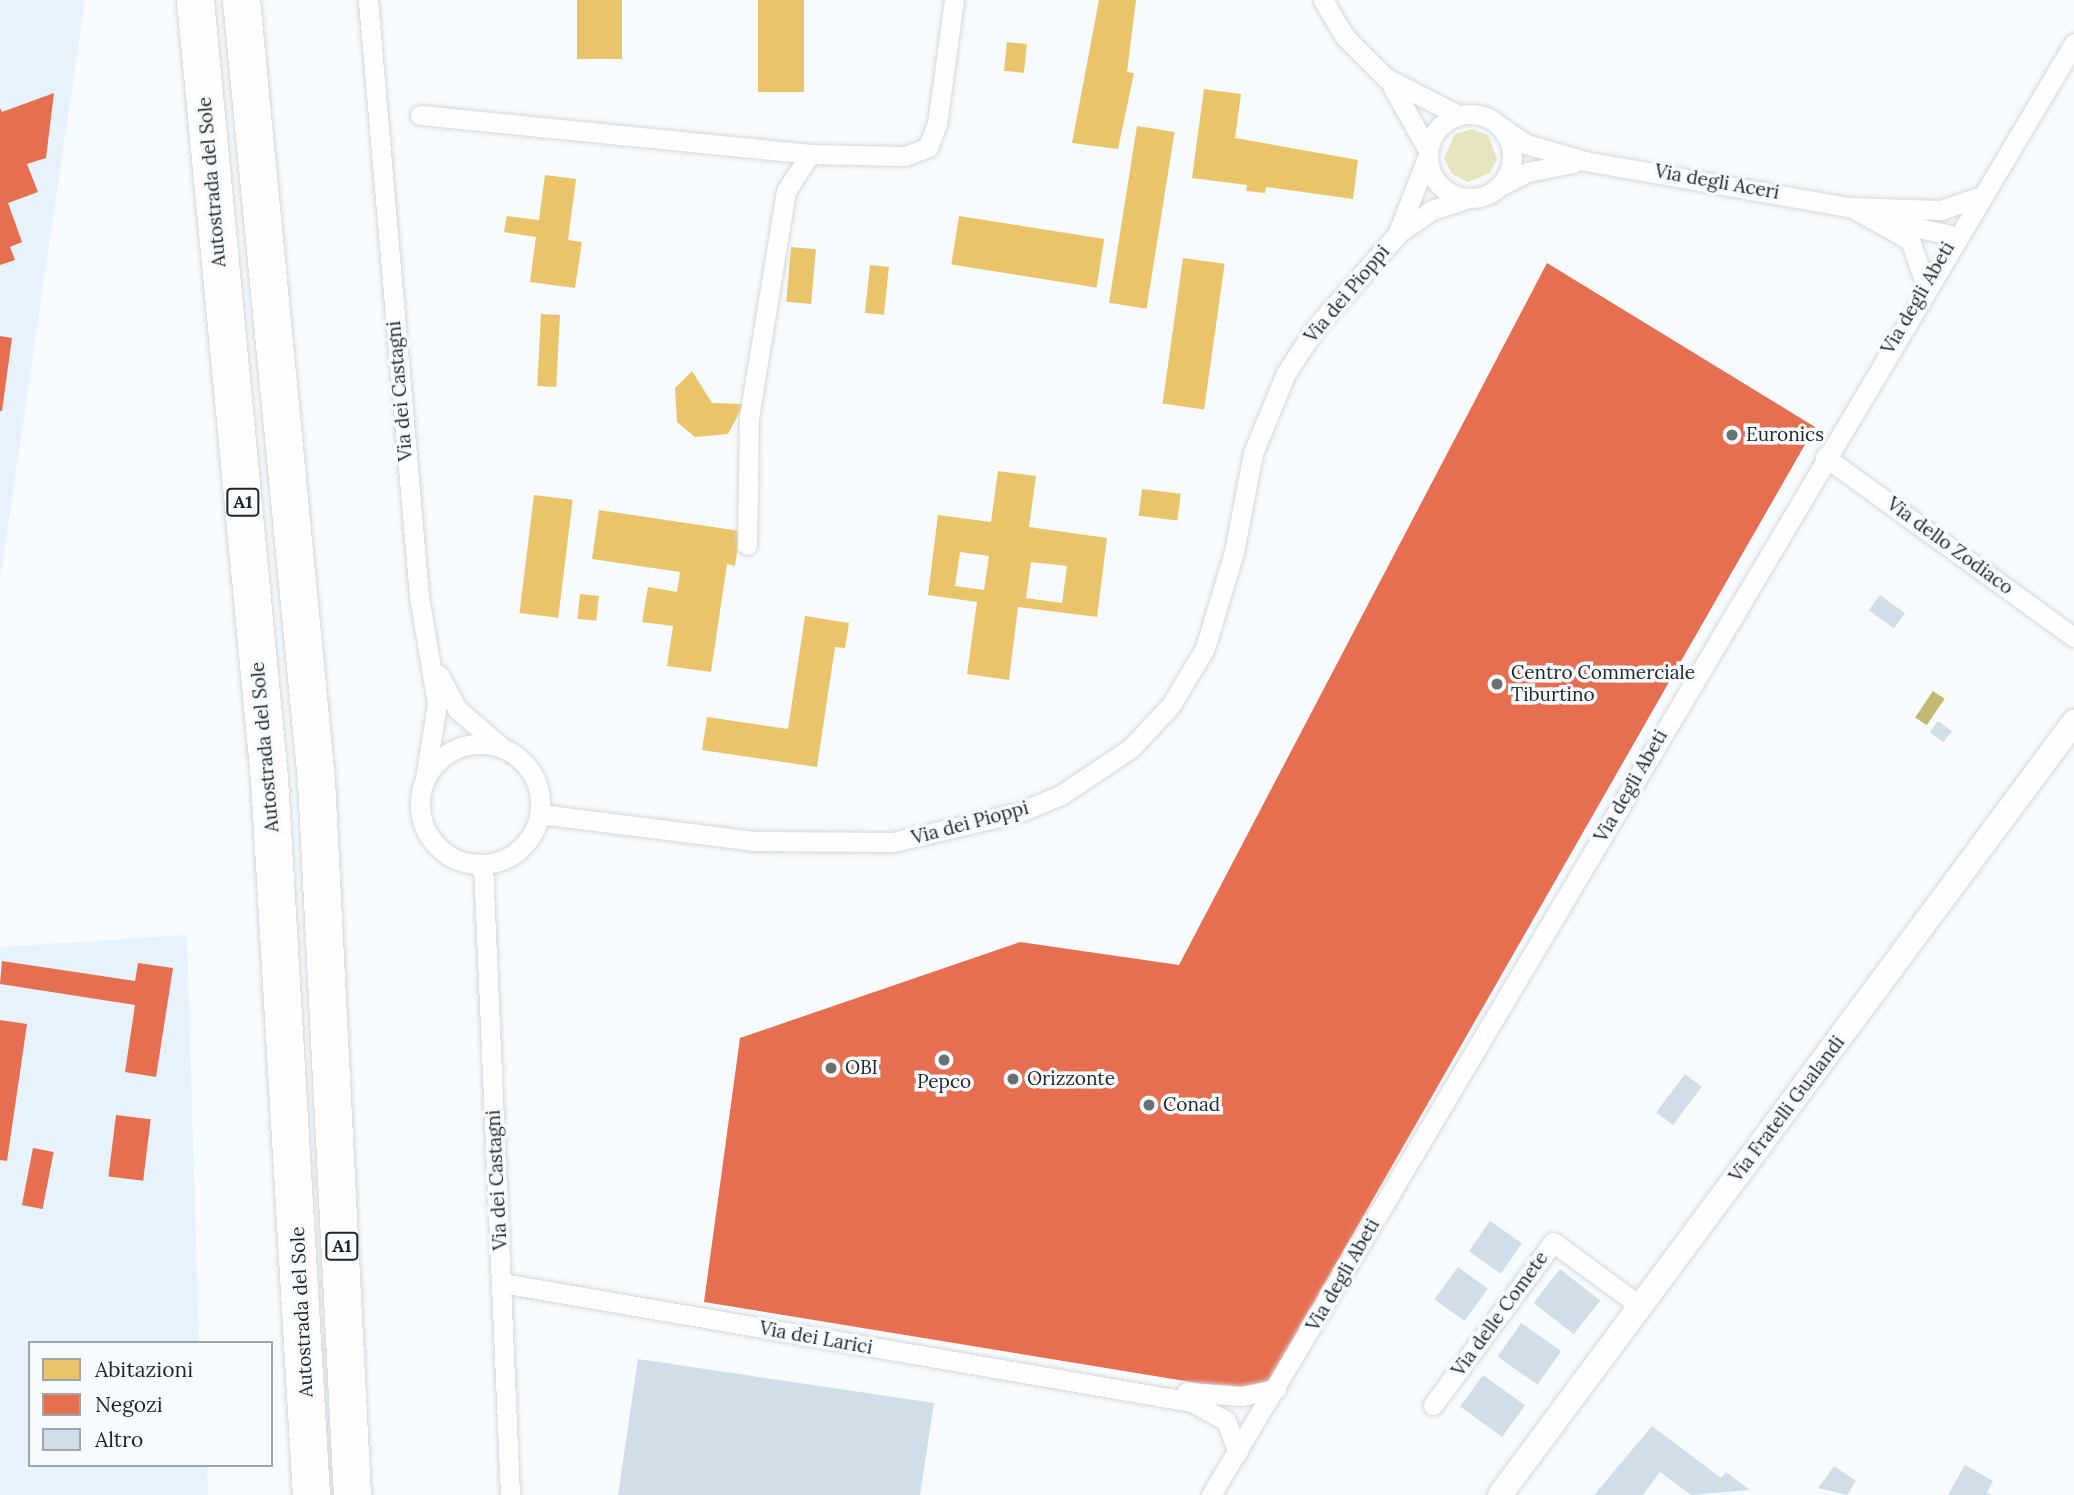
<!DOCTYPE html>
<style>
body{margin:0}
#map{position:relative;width:2074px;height:1495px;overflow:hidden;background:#f8fbfd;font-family:Lora,serif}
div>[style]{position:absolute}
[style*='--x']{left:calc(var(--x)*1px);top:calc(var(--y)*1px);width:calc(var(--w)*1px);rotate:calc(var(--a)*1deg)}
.built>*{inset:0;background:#e8f2fa}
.green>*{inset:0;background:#e6e3bf}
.water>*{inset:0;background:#c0b972;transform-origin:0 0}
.homes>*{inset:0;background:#e9c46a;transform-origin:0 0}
.shops>*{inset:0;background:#e76f51;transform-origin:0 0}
.building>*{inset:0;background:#d0dee9;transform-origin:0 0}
.roads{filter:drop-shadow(0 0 2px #d2d8dc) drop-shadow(0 0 2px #d2d8dc)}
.minor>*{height:19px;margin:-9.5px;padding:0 9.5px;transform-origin:9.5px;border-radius:9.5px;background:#fefeff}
.minor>.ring{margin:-9.5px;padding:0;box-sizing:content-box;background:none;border:19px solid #fefeff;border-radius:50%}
.tertiary>*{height:24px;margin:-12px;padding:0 12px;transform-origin:12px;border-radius:12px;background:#fefeff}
.motorway>*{height:37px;margin:-18.5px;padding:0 18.5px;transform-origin:18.5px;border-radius:18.5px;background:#fefeff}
.dots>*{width:19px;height:19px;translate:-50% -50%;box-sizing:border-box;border:4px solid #f7fbfe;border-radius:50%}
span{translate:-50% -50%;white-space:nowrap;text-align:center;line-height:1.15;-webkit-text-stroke:7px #f7fbfe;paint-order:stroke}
.shield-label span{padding:2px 5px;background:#f7fbfe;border:2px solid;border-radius:5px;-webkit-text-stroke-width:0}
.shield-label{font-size:18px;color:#1d242a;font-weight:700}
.street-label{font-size:19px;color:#1d242a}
.poi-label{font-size:19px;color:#1d242a}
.left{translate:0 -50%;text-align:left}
.legend{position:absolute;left:28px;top:1341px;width:245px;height:126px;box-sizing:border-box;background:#f7fbfe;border:2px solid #a0a5a9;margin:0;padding:9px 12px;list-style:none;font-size:21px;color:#1d242a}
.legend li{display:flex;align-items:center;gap:14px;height:35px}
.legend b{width:35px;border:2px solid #a0a5a9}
</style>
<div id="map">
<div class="built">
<i style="clip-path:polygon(0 0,85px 0,0 580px)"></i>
<i style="clip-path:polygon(187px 935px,199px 1343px,30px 1343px,30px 1465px,207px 1465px,208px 1495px,0 1495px,0 947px)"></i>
</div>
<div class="green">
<i style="clip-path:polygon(1472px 129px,1488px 135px,1497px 159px,1490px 173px,1468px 182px,1452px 174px,1444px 158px,1455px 134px)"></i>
</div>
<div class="water">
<i style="left:1933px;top:691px;width:14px;height:32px;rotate:34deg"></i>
</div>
<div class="homes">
<i style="left:577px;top:0;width:45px;height:59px"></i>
<i style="left:758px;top:0;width:46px;height:92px"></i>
<i style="clip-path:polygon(1099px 0,1136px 0,1127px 72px,1134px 73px,1118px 149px,1072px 143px)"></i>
<i style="left:1007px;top:42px;width:20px;height:29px;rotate:6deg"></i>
<i style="clip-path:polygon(1204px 89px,1241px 94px,1235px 138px,1358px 160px,1353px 199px,1266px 187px,1265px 193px,1246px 191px,1247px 185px,1192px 178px)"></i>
<i style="left:1137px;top:126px;width:38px;height:179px;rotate:9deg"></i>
<i style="clip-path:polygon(545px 175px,576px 179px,568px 240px,582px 242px,575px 288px,530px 282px,536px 237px,504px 232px,507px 216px,539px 220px)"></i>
<i style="left:959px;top:216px;width:147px;height:49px;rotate:9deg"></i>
<i style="left:791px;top:247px;width:25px;height:55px;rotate:5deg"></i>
<i style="left:1183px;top:258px;width:42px;height:147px;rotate:8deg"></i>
<i style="left:870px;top:265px;width:19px;height:48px;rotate:6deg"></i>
<i style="left:541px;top:314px;width:19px;height:72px;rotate:3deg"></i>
<i style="clip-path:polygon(692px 371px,712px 403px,744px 404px,728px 434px,695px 437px,677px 422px,675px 388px)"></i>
<i style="clip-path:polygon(evenodd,998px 471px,1036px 476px,1029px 527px,1107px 538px,1097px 617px,1018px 607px,1009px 680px,967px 674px,977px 602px,928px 595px,938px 515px,991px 522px,998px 471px,960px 552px,989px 556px,984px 590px,955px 586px,960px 552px,998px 471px,1031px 562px,1067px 566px,1062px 603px,1026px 598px,1031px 562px)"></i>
<i style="left:1142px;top:489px;width:39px;height:27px;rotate:7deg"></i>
<i style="left:534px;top:495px;width:39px;height:119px;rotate:7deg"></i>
<i style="clip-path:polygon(599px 510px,740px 531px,735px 566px,727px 564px,711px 672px,667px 666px,673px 626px,642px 622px,648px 587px,677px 592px,680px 572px,592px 559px)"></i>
<i style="left:580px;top:594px;width:19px;height:25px;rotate:6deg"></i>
<i style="clip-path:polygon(805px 616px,849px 623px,845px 648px,835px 647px,817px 767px,702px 750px,707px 717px,788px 729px)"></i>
</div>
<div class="shops">
<i style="clip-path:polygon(54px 93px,46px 158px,27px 164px,38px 192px,8px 203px,22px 242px,10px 247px,15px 260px,0 265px,0 108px,2px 112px)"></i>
<i style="clip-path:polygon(1547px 263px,1815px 427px,1269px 1381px,1240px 1390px,704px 1302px,740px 1038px,1020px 942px,1179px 965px)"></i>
<i style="clip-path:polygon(0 336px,12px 338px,2px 411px,0 411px)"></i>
<i style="clip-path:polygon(2px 961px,135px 981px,138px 963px,173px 968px,156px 1077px,125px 1072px,135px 1005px,0 984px)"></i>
<i style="clip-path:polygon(0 1020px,27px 1024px,7px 1161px,0 1160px)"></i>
<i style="left:116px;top:1115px;width:35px;height:62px;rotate:7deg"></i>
<i style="left:33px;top:1148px;width:21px;height:58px;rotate:11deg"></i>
</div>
<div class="building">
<i style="left:1880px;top:595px;width:31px;height:19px;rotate:36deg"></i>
<i style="left:1938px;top:721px;width:17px;height:14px;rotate:36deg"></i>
<i style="left:1685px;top:1074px;width:21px;height:48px;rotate:37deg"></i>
<i style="left:1490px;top:1221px;width:39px;height:37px;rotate:35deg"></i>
<i style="left:1458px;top:1267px;width:37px;height:40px;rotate:36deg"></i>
<i style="left:1560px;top:1269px;width:51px;height:43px;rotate:38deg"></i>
<i style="left:1521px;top:1323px;width:49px;height:41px;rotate:35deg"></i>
<i style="clip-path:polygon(638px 1359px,934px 1403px,920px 1495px,618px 1495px)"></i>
<i style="left:1483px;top:1375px;width:52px;height:39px;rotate:36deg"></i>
<i style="clip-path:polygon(1652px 1426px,1721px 1478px,1726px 1472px,1750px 1490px,1691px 1495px,1660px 1472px,1643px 1495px,1594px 1495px)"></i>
<i style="clip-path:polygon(1965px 1465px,1993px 1481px,1987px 1492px,1992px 1495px,1948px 1495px)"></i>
<i style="clip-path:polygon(1834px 1466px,1856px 1481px,1847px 1495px,1818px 1488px)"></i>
</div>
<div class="roads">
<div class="minor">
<i style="--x:368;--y:0;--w:598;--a:85.11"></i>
<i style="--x:419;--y:596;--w:109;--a:80.5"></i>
<i style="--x:437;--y:704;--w:76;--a:99.1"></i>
<i style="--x:1323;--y:0;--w:43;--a:59.3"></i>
<i style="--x:1345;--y:37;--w:58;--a:45"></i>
<i style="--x:1386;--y:78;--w:81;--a:27.2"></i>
<i style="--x:1393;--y:88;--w:71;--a:60.6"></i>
<i class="ring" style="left:1428px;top:114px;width:65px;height:65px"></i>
<i style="--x:420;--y:115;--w:392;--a:5.7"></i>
<i style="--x:1498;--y:125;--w:34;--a:34"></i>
<i style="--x:1526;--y:144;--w:61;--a:16.1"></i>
<i style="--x:1585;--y:161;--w:268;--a:9.9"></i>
<i style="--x:1849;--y:207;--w:92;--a:1.9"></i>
<i style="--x:1941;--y:210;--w:39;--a:-19"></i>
<i style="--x:1500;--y:186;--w:30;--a:-27"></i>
<i style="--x:1527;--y:172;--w:47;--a:-11.1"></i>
<i style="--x:1856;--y:210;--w:62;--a:29.1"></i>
<i style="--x:1910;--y:240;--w:49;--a:70.8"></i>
<i style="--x:1891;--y:222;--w:66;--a:12.3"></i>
<i style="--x:1403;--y:230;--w:35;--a:-35"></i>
<i style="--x:1432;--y:210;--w:36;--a:-18"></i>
<i style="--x:1825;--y:457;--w:307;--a:35.9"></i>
<i style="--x:747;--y:545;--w:128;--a:-89.1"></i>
<i style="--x:749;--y:417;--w:229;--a:-80.7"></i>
<i style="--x:786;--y:191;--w:44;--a:-57"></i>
<i style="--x:810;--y:154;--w:95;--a:1.2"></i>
<i style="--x:905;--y:156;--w:25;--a:-21"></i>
<i style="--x:928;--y:147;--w:25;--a:-69"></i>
<i style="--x:937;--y:124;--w:125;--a:-82.2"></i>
<i style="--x:439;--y:675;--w:40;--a:62"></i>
<i style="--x:458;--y:710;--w:55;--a:40.6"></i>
<i class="ring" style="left:420px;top:744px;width:101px;height:101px"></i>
<i style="--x:540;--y:814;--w:215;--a:7.2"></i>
<i style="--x:753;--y:841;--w:140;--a:0.4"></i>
<i style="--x:893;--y:842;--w:127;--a:-13.2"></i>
<i style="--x:1017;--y:813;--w:48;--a:-22.2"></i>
<i style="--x:1061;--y:795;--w:84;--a:-33.9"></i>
<i style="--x:1131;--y:748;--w:59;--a:-47.1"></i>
<i style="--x:1171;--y:705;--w:66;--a:-59.2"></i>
<i style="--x:1205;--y:648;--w:100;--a:-73.2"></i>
<i style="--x:1234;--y:552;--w:101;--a:-79.1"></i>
<i style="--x:1253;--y:453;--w:87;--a:-67.6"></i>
<i style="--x:1286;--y:373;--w:56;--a:-56.6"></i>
<i style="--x:1317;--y:326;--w:121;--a:-48.7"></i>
<i style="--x:1397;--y:235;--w:83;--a:-68.7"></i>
<i style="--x:483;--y:864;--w:632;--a:87.55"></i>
<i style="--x:502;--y:1283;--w:700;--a:9.79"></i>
<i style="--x:1192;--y:1402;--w:39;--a:29"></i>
<i style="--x:1226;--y:1421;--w:33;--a:69"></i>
<i style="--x:1187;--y:1392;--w:55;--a:4.2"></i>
<i style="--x:1242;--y:1396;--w:35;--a:-12"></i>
<i style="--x:1433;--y:1405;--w:202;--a:-53.6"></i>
<i style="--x:1553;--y:1242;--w:108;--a:36.3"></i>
<i style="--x:1211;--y:1495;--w:1689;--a:-59.27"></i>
</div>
<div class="tertiary">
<i style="--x:1500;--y:1495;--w:963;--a:-53.4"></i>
</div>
<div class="motorway">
<i style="--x:195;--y:0;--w:782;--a:84.57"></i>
<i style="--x:269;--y:778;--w:718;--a:86.65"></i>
<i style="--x:241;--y:0;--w:784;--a:84.51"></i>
<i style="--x:316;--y:780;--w:716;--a:87.12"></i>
</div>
</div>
<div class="dots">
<i style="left:1732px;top:435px;background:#6a6f74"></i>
<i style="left:1497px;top:684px;background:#6a6f74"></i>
<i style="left:944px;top:1060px;background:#6a6f74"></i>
<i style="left:831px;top:1068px;background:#6a6f74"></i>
<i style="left:1013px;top:1079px;background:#6a6f74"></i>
<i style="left:1149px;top:1105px;background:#6a6f74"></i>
</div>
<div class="shield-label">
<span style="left:243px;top:502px">A1</span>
<span style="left:342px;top:1246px">A1</span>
</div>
<div class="street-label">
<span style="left:212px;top:182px;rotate:-95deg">Autostrada del Sole</span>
<span style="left:1717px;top:182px;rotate:10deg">Via degli Aceri</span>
<span style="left:1347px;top:294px;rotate:-50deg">Via dei Pioppi</span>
<span style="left:1918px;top:298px;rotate:-60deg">Via degli Abeti</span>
<span style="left:400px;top:391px;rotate:-95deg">Via dei Castagni</span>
<span style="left:1950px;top:546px;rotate:36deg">Via dello Zodiaco</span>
<span style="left:265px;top:747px;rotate:-95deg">Autostrada del Sole</span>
<span style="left:1631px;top:786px;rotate:-60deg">Via degli Abeti</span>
<span style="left:970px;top:823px;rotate:-15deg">Via dei Pioppi</span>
<span style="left:1787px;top:1109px;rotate:-53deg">Via Fratelli Gualandi</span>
<span style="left:497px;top:1180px;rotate:-93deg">Via dei Castagni</span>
<span style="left:1343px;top:1275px;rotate:-60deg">Via degli Abeti</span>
<span style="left:302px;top:1312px;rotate:-93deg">Autostrada del Sole</span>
<span style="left:1500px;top:1314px;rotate:-54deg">Via delle Comete</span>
<span style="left:816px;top:1338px;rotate:10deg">Via dei Larici</span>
</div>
<div class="poi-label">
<span class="left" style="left:1746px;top:435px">Euronics</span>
<span class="left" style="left:1511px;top:684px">Centro Commerciale<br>Tiburtino</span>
<span class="left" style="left:845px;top:1068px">OBI</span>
<span class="left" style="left:1027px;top:1079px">Orizzonte</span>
<span style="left:944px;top:1082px">Pepco</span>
<span class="left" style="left:1163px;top:1105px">Conad</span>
</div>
<ul class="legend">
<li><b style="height:19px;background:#e9c46a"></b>Abitazioni</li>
<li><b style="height:19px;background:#e76f51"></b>Negozi</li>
<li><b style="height:19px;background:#d0dee9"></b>Altro</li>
</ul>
</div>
